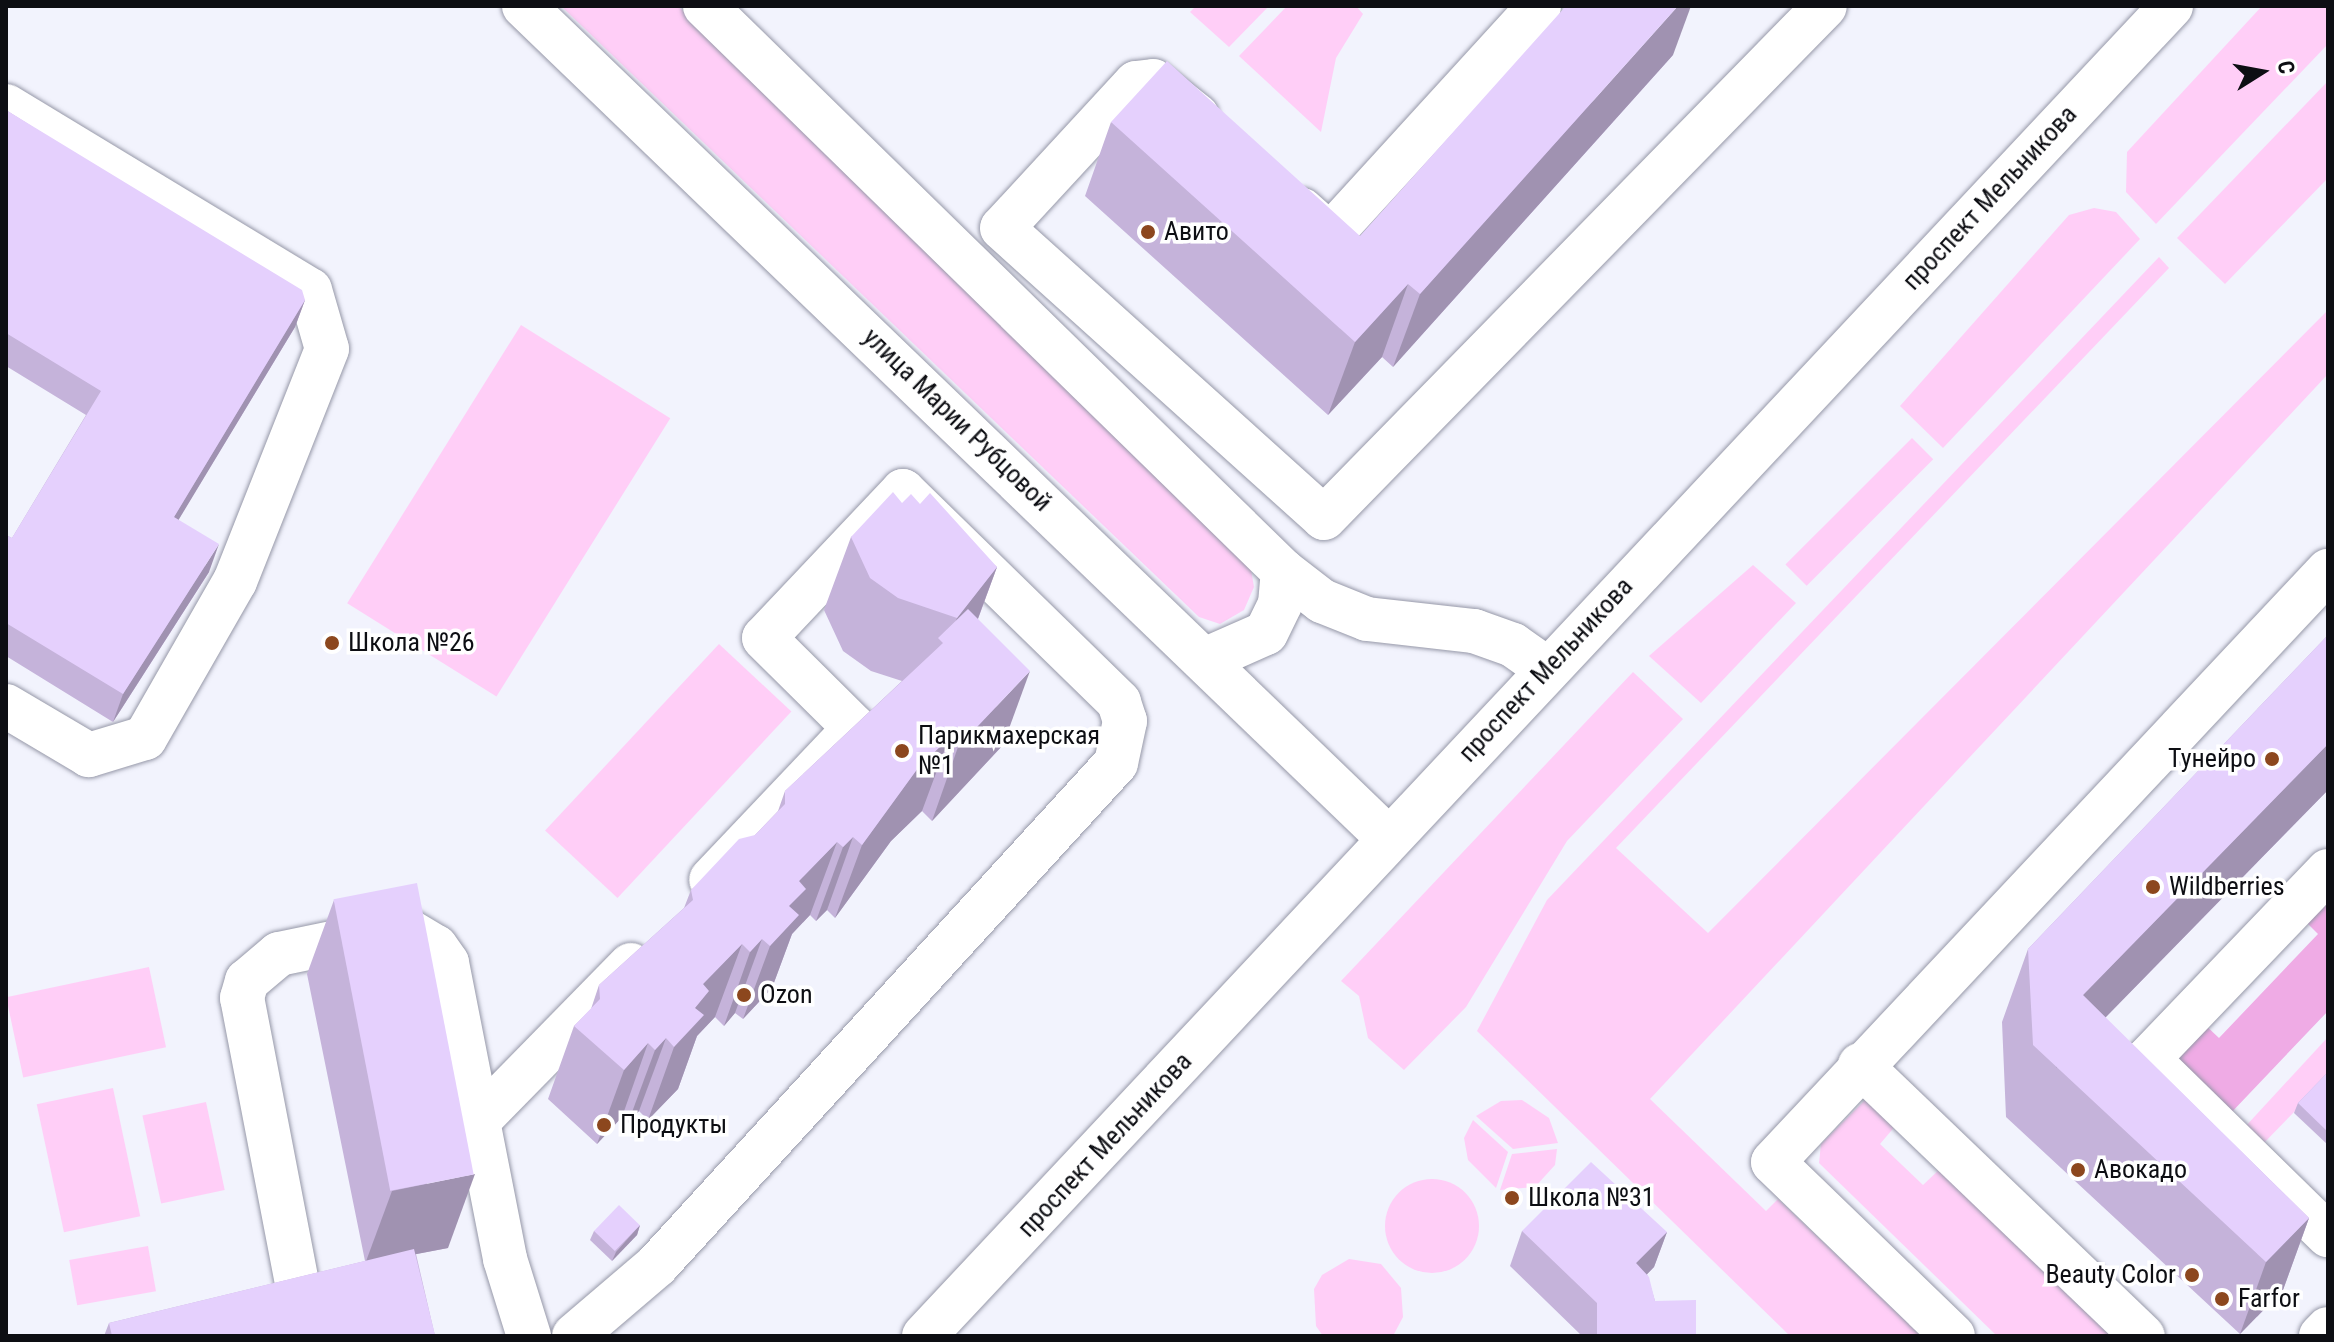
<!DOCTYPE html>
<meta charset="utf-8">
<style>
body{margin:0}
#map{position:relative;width:2334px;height:1342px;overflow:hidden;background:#f2f3fd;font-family:"Roboto Condensed",sans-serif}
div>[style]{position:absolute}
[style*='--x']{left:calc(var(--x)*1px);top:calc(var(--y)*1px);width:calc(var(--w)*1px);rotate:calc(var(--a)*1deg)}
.green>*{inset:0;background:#ffcef7;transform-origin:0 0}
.round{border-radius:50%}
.forest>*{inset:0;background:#efabe5}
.roads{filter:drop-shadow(0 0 2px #9698a8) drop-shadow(0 0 2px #9698a8)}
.minor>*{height:44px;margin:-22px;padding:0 22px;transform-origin:22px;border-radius:22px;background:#fff}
.wall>*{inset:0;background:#c5b3da}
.shaded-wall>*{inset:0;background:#a092b1}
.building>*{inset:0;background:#e5d0fd;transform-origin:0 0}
.dots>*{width:22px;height:22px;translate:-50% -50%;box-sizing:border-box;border:4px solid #fff;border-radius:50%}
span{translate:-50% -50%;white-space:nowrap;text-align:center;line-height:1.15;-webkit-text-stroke:7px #fff;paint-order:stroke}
.street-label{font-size:26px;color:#0d0e13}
.poi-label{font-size:26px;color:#0d0e13}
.left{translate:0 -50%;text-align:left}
.right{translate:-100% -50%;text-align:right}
.frame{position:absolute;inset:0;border:8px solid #0d0e13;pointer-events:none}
.north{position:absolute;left:2222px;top:32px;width:80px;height:80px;-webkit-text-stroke:6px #fff;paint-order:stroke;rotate:79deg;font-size:22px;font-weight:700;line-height:32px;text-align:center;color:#0d0e13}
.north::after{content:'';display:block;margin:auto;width:28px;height:36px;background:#0d0e13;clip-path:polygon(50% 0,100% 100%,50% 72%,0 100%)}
</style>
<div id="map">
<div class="green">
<i style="clip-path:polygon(561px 6px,678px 6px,1250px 564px,1254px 587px,1244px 610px,1220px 624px,1199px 617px)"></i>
<i style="clip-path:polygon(1196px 6px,1269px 6px,1229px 47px,1190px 12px)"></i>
<i style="clip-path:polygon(1287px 6px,1356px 6px,1363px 14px,1336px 58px,1321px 132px,1239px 56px)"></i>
<i style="clip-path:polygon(2262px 6px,2328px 6px,2328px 44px,2156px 224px,2126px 192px,2127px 152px)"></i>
<i style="clip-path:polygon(2328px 81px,2328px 178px,2225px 284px,2177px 238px)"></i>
<i style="clip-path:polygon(2094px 208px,2116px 212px,2140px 239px,1943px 448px,1900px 406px,2069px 215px)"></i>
<i style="clip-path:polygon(2159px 257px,2169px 268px,1616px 848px,1708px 933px,2328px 310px,2328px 374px,1650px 1099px,1766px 1211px,1778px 1199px,1921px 1336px,1790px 1336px,1477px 1031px,1547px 900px)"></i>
<i style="left:521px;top:325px;width:176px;height:328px;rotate:32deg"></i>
<i style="left:1912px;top:438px;width:30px;height:179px;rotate:45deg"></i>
<i style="clip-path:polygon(1753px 565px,1796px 603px,1701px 703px,1649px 656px)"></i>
<i style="left:719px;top:644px;width:99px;height:255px;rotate:43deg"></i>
<i style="clip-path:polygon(1633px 672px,1683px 719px,1567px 841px,1466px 1007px,1404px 1070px,1368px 1038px,1359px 996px,1341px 981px)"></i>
<i style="left:149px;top:967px;width:82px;height:146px;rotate:78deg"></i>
<i style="clip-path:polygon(2328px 1037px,2328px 1077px,2261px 1146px,2244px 1128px)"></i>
<i style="left:113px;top:1088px;width:131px;height:78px;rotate:78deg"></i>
<i style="clip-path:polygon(1868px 1097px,1897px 1124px,1880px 1144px,1923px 1185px,1943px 1166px,2123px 1336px,1997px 1336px,1819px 1163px,1821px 1144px)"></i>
<i style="clip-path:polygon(1522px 1100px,1549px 1118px,1558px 1143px,1513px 1149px,1476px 1116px,1501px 1101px)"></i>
<i style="left:206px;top:1102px;width:90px;height:65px;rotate:78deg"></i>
<i style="clip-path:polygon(1473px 1120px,1508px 1152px,1496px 1188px,1468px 1160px,1464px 1138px)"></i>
<i style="clip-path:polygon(1557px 1149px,1555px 1165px,1535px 1187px,1500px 1190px,1512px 1154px)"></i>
<i class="round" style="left:1385px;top:1179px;width:94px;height:94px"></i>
<i style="left:148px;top:1246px;width:46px;height:80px;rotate:80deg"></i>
<i style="clip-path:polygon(1349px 1259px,1381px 1264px,1401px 1288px,1403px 1317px,1393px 1336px,1323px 1336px,1316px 1326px,1314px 1289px,1322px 1275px)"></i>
</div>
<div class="forest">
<i style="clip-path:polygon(2328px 889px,2328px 1011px,2229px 1115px,2169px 1057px,2202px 1022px,2219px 1038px,2318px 934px,2301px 917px)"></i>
</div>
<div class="roads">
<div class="minor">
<i style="--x:524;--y:6;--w:1198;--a:43.92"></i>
<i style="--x:705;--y:6;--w:808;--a:44.35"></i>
<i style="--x:1283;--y:571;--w:49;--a:37.6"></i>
<i style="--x:1322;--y:601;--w:48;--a:21.8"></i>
<i style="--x:1367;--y:619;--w:108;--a:6.4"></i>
<i style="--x:1474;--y:631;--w:41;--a:19.7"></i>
<i style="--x:1513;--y:645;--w:42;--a:35.2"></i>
<i style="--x:6;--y:106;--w:355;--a:31.2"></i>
<i style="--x:310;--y:290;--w:61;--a:73.9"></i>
<i style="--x:327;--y:349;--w:250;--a:111.6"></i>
<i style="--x:235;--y:581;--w:181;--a:119.8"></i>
<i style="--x:145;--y:738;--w:59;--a:163.1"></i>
<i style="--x:89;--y:755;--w:96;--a:-149.4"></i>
<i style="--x:1197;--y:116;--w:56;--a:-141.5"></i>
<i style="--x:1153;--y:81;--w:17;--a:173"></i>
<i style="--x:1136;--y:83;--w:197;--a:132.7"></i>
<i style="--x:1002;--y:228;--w:433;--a:42"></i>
<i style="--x:1324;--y:518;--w:716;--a:-45.62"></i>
<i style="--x:1302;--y:210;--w:38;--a:42"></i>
<i style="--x:1330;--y:235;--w:310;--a:-47.6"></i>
<i style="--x:1207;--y:659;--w:64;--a:-23.8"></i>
<i style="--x:1266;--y:633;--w:32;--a:-64"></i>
<i style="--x:1280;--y:604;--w:33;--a:-85"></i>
<i style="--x:2328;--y:871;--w:260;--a:133.8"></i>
<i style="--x:2148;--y:1059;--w:252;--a:44.4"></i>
<i style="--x:1860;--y:1065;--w:392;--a:43.8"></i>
<i style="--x:479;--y:1120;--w:217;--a:-45.6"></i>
<i style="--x:180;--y:1336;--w:125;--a:-12.5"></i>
<i style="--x:302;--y:1309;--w:317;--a:-100.9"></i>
<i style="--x:242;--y:998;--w:18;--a:-74"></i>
<i style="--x:247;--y:981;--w:42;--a:-40.2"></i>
<i style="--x:279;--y:954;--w:128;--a:-11.7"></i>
<i style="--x:404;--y:928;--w:37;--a:31"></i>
<i style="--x:436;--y:947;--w:19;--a:55"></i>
<i style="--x:447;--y:963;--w:302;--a:78.9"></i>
<i style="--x:505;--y:1259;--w:81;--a:72.7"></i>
<i style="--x:574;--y:1336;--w:109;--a:-40.5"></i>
<i style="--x:657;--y:1265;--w:680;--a:-47.56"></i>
<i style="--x:1116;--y:763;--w:43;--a:-77.9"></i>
<i style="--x:1125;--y:721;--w:20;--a:-108"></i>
<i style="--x:1119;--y:702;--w:302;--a:-135.7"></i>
<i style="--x:903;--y:491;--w:202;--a:133.4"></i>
<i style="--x:764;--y:638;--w:128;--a:44.7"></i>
<i style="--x:855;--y:728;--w:209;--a:133.5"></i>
<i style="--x:924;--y:1336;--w:1823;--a:-46.84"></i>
<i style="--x:1953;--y:1336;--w:250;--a:-136"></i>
<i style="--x:1773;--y:1162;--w:811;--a:-46.8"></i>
<i style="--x:2321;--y:1336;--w:10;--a:-45"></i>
</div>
</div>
<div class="wall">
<i style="clip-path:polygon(1673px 55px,1393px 367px,1382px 357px,1328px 415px,1085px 196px,1111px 122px,1360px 236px)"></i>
<i style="clip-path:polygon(6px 110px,305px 300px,295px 327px,178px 520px,209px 572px,113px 722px,6px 656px,6px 535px,12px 538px,86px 415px,6px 366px)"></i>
<i style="clip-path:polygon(902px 503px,920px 504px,997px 567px,978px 619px,1003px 745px,932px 821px,922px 811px,891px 841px,835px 918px,827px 910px,816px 921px,810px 915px,792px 934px,772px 988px,743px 1019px,735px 1013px,724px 1026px,715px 1017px,697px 1036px,678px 1089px,648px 1120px,639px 1111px,628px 1123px,622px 1117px,597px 1144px,548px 1099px,574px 1026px,591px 1009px,599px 985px,684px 908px,691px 890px,755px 835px,778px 811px,785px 791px,902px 681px,871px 671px,843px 651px,824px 610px,851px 537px)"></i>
<i style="clip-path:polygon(2328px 635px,2328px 790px,2105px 1018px,2309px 1218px,2283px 1290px,2240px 1334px,2006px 1117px,2002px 1022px,2028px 949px)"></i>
<i style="clip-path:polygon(334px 900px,448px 1248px,416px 1254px,435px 1336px,104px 1336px,109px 1323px,365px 1261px,307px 974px)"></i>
<i style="clip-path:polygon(2328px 1072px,2328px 1145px,2294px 1113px,2298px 1103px)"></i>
<i style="clip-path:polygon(640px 1225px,637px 1235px,612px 1261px,590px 1240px,594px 1231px)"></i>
<i style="clip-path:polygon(1522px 1231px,1667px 1232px,1654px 1267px,1647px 1274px,1655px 1301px,1696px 1336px,1582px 1336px,1510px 1266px)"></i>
</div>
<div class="shaded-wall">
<i style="clip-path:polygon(1678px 6px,1691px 6px,1673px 55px,1393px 367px,1420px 294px)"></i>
<i style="clip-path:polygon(1408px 284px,1382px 357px,1328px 415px,1355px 342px)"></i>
<i style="clip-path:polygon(305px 300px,295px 327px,164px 544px,174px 517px)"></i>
<i style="clip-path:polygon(219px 544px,209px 572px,113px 722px,123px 694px)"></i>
<i style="clip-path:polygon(997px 567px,970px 640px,930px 691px,957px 618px)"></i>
<i style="clip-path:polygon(1030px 671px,1003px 745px,932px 821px,958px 747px)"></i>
<i style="clip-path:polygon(949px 738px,922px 811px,891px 841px,835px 918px,862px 845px,918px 768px)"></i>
<i style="clip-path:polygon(2328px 744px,2328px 790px,2056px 1068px,2083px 995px)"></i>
<i style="clip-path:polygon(853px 837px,827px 910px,816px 921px,843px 847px)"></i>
<i style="clip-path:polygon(837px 842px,810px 915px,792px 934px,772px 988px,743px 1019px,770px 946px,799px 881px)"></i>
<i style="clip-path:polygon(762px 939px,735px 1013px,724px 1026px,750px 952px)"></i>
<i style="clip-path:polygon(742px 944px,715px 1017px,697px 1036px,678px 1089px,648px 1120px,674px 1047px,703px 984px)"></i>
<i style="clip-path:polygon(666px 1038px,639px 1111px,628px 1123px,655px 1050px)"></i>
<i style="clip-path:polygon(648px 1043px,622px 1117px,597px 1144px,624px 1070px)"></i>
<i style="clip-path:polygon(475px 1174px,448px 1248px,365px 1264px,392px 1191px)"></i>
<i style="clip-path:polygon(2309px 1218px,2283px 1290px,2240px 1334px,2266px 1262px)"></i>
<i style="clip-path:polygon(640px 1225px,637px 1235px,612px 1261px,616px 1252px)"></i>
<i style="clip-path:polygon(1667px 1232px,1654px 1267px,1624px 1298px,1636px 1263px)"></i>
</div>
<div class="building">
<i style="clip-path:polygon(1566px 6px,1678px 6px,1420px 294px,1408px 284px,1355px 342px,1111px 122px,1167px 61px,1360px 236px)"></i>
<i style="clip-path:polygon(6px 110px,302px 290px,305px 300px,174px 517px,219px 544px,123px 694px,6px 623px,6px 535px,12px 538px,101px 391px,6px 333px)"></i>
<i style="clip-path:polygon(893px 492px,902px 503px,911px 494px,920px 504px,930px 493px,997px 567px,957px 618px,898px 598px,870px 578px,851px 537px)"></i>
<i style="clip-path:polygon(968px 609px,1030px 671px,958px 747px,949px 738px,918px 768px,862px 845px,853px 837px,843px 847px,837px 842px,799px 881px,806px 889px,789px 906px,799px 915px,770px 946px,762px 939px,750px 952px,742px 944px,703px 984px,709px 991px,695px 1008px,704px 1015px,674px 1047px,666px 1038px,655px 1050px,648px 1043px,624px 1070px,574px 1026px,600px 999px,599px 985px,693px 900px,691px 890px,739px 839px,755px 835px,785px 804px,785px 791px,943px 643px,938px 638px)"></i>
<i style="clip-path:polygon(2328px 635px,2328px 744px,2083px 995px,2309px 1218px,2266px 1262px,2033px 1045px,2028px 949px)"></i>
<i style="left:417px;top:883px;width:297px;height:85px;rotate:79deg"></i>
<i style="clip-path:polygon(2328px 1072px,2328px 1132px,2298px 1103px)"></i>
<i style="clip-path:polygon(1591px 1162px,1667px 1232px,1636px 1263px,1649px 1277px,1655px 1301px,1696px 1300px,1696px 1336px,1597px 1336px,1597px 1303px,1522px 1231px)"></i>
<i style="left:619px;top:1205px;width:29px;height:36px;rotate:44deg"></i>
<i style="clip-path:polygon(414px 1249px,435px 1335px,112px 1336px,109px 1323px)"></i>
</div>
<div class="dots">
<i style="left:1148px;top:232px;background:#8c471e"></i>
<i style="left:332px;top:643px;background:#8c471e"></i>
<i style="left:902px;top:751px;background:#8c471e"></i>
<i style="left:2272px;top:759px;background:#8c471e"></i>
<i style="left:2153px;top:887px;background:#8c471e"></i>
<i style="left:744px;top:995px;background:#8c471e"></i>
<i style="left:604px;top:1125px;background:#8c471e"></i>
<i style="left:2078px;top:1170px;background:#8c471e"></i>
<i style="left:1512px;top:1198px;background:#8c471e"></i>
<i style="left:2192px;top:1275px;background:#8c471e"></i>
<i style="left:2222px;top:1299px;background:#8c471e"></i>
</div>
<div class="street-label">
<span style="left:1990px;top:198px;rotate:-47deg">проспект Мельникова</span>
<span style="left:957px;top:420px;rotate:44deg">улица Марии Рубцовой</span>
<span style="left:1546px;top:670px;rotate:-47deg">проспект Мельникова</span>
<span style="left:1105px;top:1145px;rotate:-47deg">проспект Мельникова</span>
</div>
<div class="poi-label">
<span class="left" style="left:1164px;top:232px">Авито</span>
<span class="left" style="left:348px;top:643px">Школа №26</span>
<span class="left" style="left:918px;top:751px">Парикмахерская<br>№1</span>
<span class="right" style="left:2256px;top:759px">Тунейро</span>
<span class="left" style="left:2169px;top:887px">Wildberries</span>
<span class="left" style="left:760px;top:995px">Ozon</span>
<span class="left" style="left:620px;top:1125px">Продукты</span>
<span class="left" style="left:2094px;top:1170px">Авокадо</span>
<span class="left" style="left:1528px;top:1198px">Школа №31</span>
<span class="right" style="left:2176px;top:1275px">Beauty Color</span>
<span class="left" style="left:2238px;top:1299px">Farfor</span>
</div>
<div class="frame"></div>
<div class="north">С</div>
</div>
